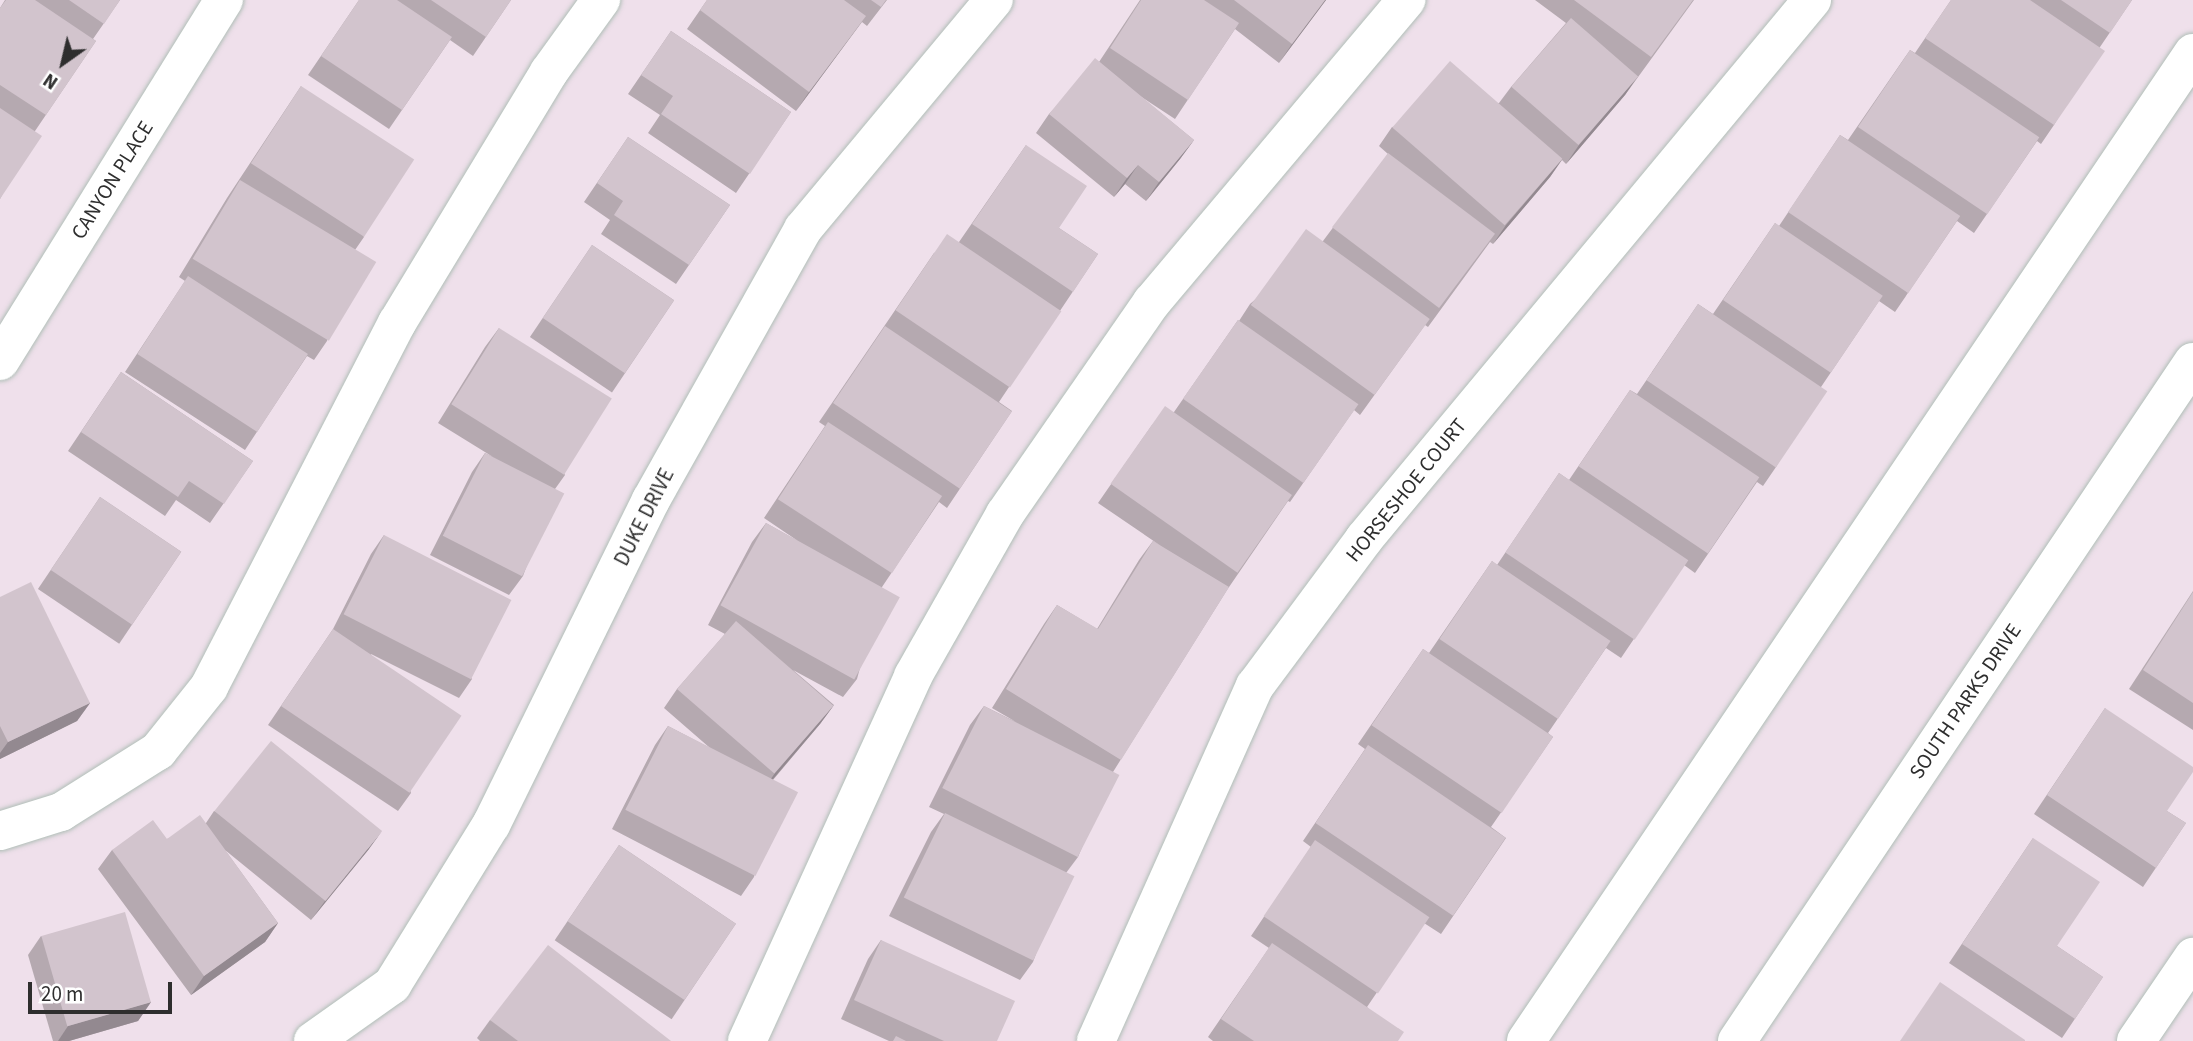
<!DOCTYPE html>
<style>
body{margin:0}
#map{position:relative;width:2193px;height:1041px;overflow:hidden;background:#efe0eb;font-family:"Source Sans 3",sans-serif}
div>[style]{position:absolute}
[style*='--x']{left:calc(var(--x)*1px);top:calc(var(--y)*1px);width:calc(var(--w)*1px);rotate:calc(var(--a)*1deg)}
.roads{filter:drop-shadow(0 0 2px #b0beb7) drop-shadow(0 0 2px #b0beb7)}
.minor>*{height:38px;margin:-19px;padding:0 19px;transform-origin:19px;border-radius:19px;background:#fff}
.wall>*{inset:0;background:#b5a9b0;transform-origin:0 0}
.shaded-wall>*{inset:0;background:#938990}
.building>*{inset:0;background:#d2c4cd;transform-origin:0 0}
span{translate:-50% -50%;white-space:nowrap;text-align:center;line-height:1.15;-webkit-text-stroke:6px #fff;paint-order:stroke}
.street-label{font-size:21px;color:#2e2e2e}
.north{position:absolute;left:28px;top:28px;width:70px;height:70px;-webkit-text-stroke:5px #fff;paint-order:stroke;rotate:214deg;font-size:19px;font-weight:700;line-height:28px;text-align:center;color:#2e2e2e}
.north::after{content:'';display:block;margin:auto;width:24px;height:32px;background:#2e2e2e;clip-path:polygon(50% 0,100% 100%,50% 72%,0 100%)}
.scale{position:absolute;left:28px;top:982px;width:144px;height:32px;box-sizing:border-box;border:4px solid #2e2e2e;border-top:0;padding-left:9px;font-size:21px;line-height:24px;white-space:nowrap;color:#2e2e2e;-webkit-text-stroke:5px #fff;paint-order:stroke}
</style>
<div id="map">
<div class="roads">
<div class="minor">
<i style="--x:0;--y:361;--w:425;--a:-58.2"></i>
<i style="--x:0;--y:831;--w:64;--a:-17.3"></i>
<i style="--x:61;--y:812;--w:115;--a:-32.2"></i>
<i style="--x:158;--y:751;--w:82;--a:-51.4"></i>
<i style="--x:209;--y:687;--w:410;--a:-62.7"></i>
<i style="--x:397;--y:323;--w:293;--a:-58.8"></i>
<i style="--x:549;--y:72;--w:89;--a:-54.2"></i>
<i style="--x:313;--y:1041;--w:97;--a:-35.3"></i>
<i style="--x:392;--y:985;--w:188;--a:-58.3"></i>
<i style="--x:491;--y:825;--w:362;--a:-63.8"></i>
<i style="--x:651;--y:500;--w:311;--a:-60.7"></i>
<i style="--x:803;--y:229;--w:298;--a:-50.2"></i>
<i style="--x:747;--y:1041;--w:401;--a:-65.5"></i>
<i style="--x:913;--y:676;--w:186;--a:-60.4"></i>
<i style="--x:1005;--y:514;--w:258;--a:-55.3"></i>
<i style="--x:1152;--y:302;--w:395;--a:-49.9"></i>
<i style="--x:1096;--y:1041;--w:389;--a:-65.9"></i>
<i style="--x:1255;--y:686;--w:183;--a:-53.4"></i>
<i style="--x:1364;--y:539;--w:701;--a:-50.27"></i>
<i style="--x:1526;--y:1041;--w:1192;--a:-55.98"></i>
<i style="--x:1737;--y:1041;--w:818;--a:-56.12"></i>
<i style="--x:2136;--y:1041;--w:102;--a:-55.8"></i>
</div>
</div>
<div class="wall">
<i style="clip-path:polygon(5px 0,120px 0,93px 39px,96px 41px,35px 131px,0 199px,0 8px)"></i>
<i style="clip-path:polygon(359px 0,511px 0,473px 56px,450px 40px,389px 129px,308px 75px)"></i>
<i style="clip-path:polygon(707px 0,887px 0,867px 26px,862px 22px,796px 111px,687px 29px)"></i>
<i style="clip-path:polygon(1140px 0,1326px 0,1279px 63px,1235px 29px,1175px 119px,1140px 96px,1194px 140px,1180px 159px,1146px 201px,1125px 184px,1114px 197px,1036px 133px,1049px 114px,1099px 62px)"></i>
<i style="clip-path:polygon(1535px 0,1694px 0,1625px 95px,1566px 164px,1562px 160px,1550px 177px,1493px 244px,1490px 242px,1428px 327px,1425px 325px,1360px 415px,1354px 410px,1290px 502px,1288px 501px,1227px 590px,1113px 772px,1078px 857px,1066px 873px,1033px 962px,1020px 980px,889px 916px,931px 832px,944px 814px,929px 807px,970px 725px,984px 706px,1016px 722px,992px 708px,1044px 624px,1057px 605px,1097px 629px,1139px 560px,1153px 541px,1161px 546px,1098px 503px,1152px 425px,1174px 412px,1238px 320px,1239px 321px,1250px 304px,1323px 241px,1388px 154px,1379px 146px,1392px 127px,1499px 103px,1511px 87px,1566px 23px)"></i>
<i style="clip-path:polygon(1951px 0,2132px 0,2100px 47px,2054px 125px,2041px 144px,2037px 141px,1974px 233px,1957px 221px,1895px 312px,1879px 301px,1821px 387px,1776px 467px,1763px 486px,1757px 482px,1695px 573px,1684px 565px,1621px 658px,1606px 648px,1548px 733px,1553px 737px,1491px 827px,1506px 838px,1441px 934px,1424px 923px,1367px 1007px,1398px 1041px,1213px 1041px,1208px 1037px,1269px 948px,1251px 936px,1311px 847px,1303px 841px,1365px 749px,1358px 744px,1423px 649px,1429px 653px,1492px 561px,1497px 565px,1559px 473px,1569px 480px,1630px 390px,1637px 394px,1698px 304px,1713px 314px,1775px 223px,1779px 226px,1840px 135px,1848px 140px,1910px 50px,1915px 53px)"></i>
<i style="clip-path:polygon(671px 31px,791px 112px,736px 193px,648px 133px,660px 115px,628px 94px)"></i>
<i style="clip-path:polygon(301px 86px,364px 237px,355px 250px,327px 341px,314px 360px,307px 356px,245px 450px,125px 372px,185px 281px,179px 277px,227px 198px)"></i>
<i style="clip-path:polygon(628px 137px,730px 205px,676px 284px,601px 234px,610px 220px,584px 202px)"></i>
<i style="clip-path:polygon(1026px 145px,1059px 228px,1098px 254px,999px 402px,1012px 411px,947px 508px,939px 502px,882px 587px,857px 679px,843px 697px,793px 670px,834px 705px,820px 724px,773px 780px,754px 877px,741px 896px,612px 829px,655px 745px,668px 726px,710px 748px,664px 708px,677px 689px,725px 634px,708px 625px,752px 542px,766px 523px,798px 541px,764px 518px,825px 426px,819px 422px,934px 253px,959px 242px)"></i>
<i style="left:592px;top:245px;width:99px;height:111px;rotate:34deg"></i>
<i style="clip-path:polygon(499px 328px,565px 475px,555px 489px,523px 576px,509px 595px,430px 555px,472px 472px,485px 453px,493px 457px,438px 423px,485px 347px)"></i>
<i style="clip-path:polygon(121px 372px,253px 461px,210px 523px,176px 500px,165px 516px,68px 451px)"></i>
<i style="left:100px;top:497px;width:98px;height:111px;rotate:34deg"></i>
<i style="clip-path:polygon(384px 535px,472px 679px,459px 698px,371px 654px,411px 793px,398px 811px,268px 725px,333px 629px,371px 554px)"></i>
<i style="clip-path:polygon(2193px 591px,2193px 730px,2129px 689px)"></i>
<i style="clip-path:polygon(0 597px,90px 703px,77px 721px,0 759px)"></i>
<i style="clip-path:polygon(2105px 708px,2167px 811px,2186px 823px,2143px 887px,2034px 814px)"></i>
<i style="clip-path:polygon(214px 811px,369px 849px,311px 920px,225px 850px,278px 923px,265px 942px,191px 995px,98px 869px,112px 850px,167px 839px,206px 823px)"></i>
<i style="clip-path:polygon(2033px 838px,2057px 946px,2103px 977px,2062px 1038px,1949px 963px)"></i>
<i style="left:619px;top:845px;width:141px;height:115px;rotate:34deg"></i>
<i style="clip-path:polygon(41px 936px,151px 1002px,138px 1021px,69px 1041px,53px 1041px,28px 955px)"></i>
<i style="clip-path:polygon(881px 940px,997px 1041px,889px 1041px,841px 1019px,868px 959px)"></i>
<i style="clip-path:polygon(490px 1020px,671px 1041px,480px 1041px,477px 1038px)"></i>
</div>
<div class="shaded-wall">
<i style="clip-path:polygon(1325px 0,1326px 0,1279px 63px,1292px 44px)"></i>
<i style="clip-path:polygon(866px 16px,796px 111px,809px 92px)"></i>
<i style="clip-path:polygon(1638px 76px,1625px 95px,1566px 164px,1579px 145px)"></i>
<i style="clip-path:polygon(1194px 140px,1180px 159px,1146px 201px,1159px 182px)"></i>
<i style="clip-path:polygon(1563px 158px,1550px 177px,1493px 244px,1506px 225px)"></i>
<i style="clip-path:polygon(1138px 165px,1125px 184px,1114px 197px,1127px 178px)"></i>
<i style="clip-path:polygon(90px 703px,77px 721px,0 759px,0 753px,8px 742px)"></i>
<i style="clip-path:polygon(834px 705px,820px 724px,762px 792px,775px 773px)"></i>
<i style="clip-path:polygon(382px 831px,369px 849px,311px 920px,325px 901px)"></i>
<i style="clip-path:polygon(278px 923px,265px 942px,191px 995px,204px 976px)"></i>
<i style="clip-path:polygon(151px 1002px,138px 1021px,69px 1041px,58px 1041px,68px 1026px)"></i>
</div>
<div class="building">
<i style="clip-path:polygon(6px 0,35px 0,96px 41px,46px 115px,0 85px,0 8px)"></i>
<i style="clip-path:polygon(69px 0,120px 0,104px 24px)"></i>
<i style="clip-path:polygon(359px 0,397px 0,452px 37px,402px 110px,321px 56px)"></i>
<i style="clip-path:polygon(431px 0,511px 0,486px 37px)"></i>
<i style="clip-path:polygon(707px 0,844px 0,866px 16px,809px 92px,700px 10px)"></i>
<i style="clip-path:polygon(871px 0,886px 0,881px 7px)"></i>
<i style="clip-path:polygon(1141px 0,1204px 0,1239px 23px,1188px 100px,1110px 48px)"></i>
<i style="clip-path:polygon(1234px 0,1325px 0,1292px 44px)"></i>
<i style="clip-path:polygon(1574px 0,1693px 0,1651px 57px)"></i>
<i style="clip-path:polygon(1951px 0,2030px 0,2105px 51px,2054px 125px,1925px 38px)"></i>
<i style="clip-path:polygon(2061px 0,2132px 0,2110px 33px)"></i>
<i style="left:1571px;top:18px;width:89px;height:91px;rotate:41deg"></i>
<i style="clip-path:polygon(671px 31px,791px 112px,750px 174px,661px 114px,673px 96px,641px 75px)"></i>
<i style="left:1910px;top:50px;width:156px;height:93px;rotate:34deg"></i>
<i style="clip-path:polygon(1095px 58px,1194px 140px,1159px 182px,1138px 165px,1127px 178px,1049px 114px)"></i>
<i style="left:1450px;top:61px;width:149px;height:88px;rotate:41deg"></i>
<i style="left:301px;top:86px;width:135px;height:92px;rotate:33deg"></i>
<i style="clip-path:polygon(0 108px,42px 136px,0 199px)"></i>
<i style="left:1840px;top:135px;width:145px;height:93px;rotate:34deg"></i>
<i style="clip-path:polygon(628px 137px,730px 205px,689px 265px,614px 215px,623px 201px,597px 183px)"></i>
<i style="clip-path:polygon(1026px 145px,1087px 186px,1059px 228px,1098px 254px,1073px 292px,972px 224px)"></i>
<i style="left:1388px;top:153px;width:134px;height:93px;rotate:37deg"></i>
<i style="left:240px;top:180px;width:159px;height:92px;rotate:31deg"></i>
<i style="left:1775px;top:223px;width:130px;height:93px;rotate:34deg"></i>
<i style="left:1306px;top:229px;width:153px;height:94px;rotate:36deg"></i>
<i style="left:947px;top:234px;width:138px;height:92px;rotate:34deg"></i>
<i style="left:592px;top:245px;width:99px;height:88px;rotate:34deg"></i>
<i style="left:188px;top:276px;width:143px;height:93px;rotate:33deg"></i>
<i style="left:1698px;top:304px;width:156px;height:92px;rotate:34deg"></i>
<i style="left:1238px;top:320px;width:147px;height:96px;rotate:35deg"></i>
<i style="left:885px;top:326px;width:153px;height:93px;rotate:34deg"></i>
<i style="left:499px;top:328px;width:133px;height:90px;rotate:32deg"></i>
<i style="clip-path:polygon(121px 372px,253px 461px,224px 504px,189px 481px,178px 497px,81px 432px)"></i>
<i style="left:1630px;top:390px;width:156px;height:92px;rotate:34deg"></i>
<i style="left:1165px;top:406px;width:155px;height:95px;rotate:35deg"></i>
<i style="left:828px;top:422px;width:136px;height:92px;rotate:33deg"></i>
<i style="left:485px;top:453px;width:89px;height:93px;rotate:27deg"></i>
<i style="left:1559px;top:473px;width:156px;height:96px;rotate:34deg"></i>
<i style="left:100px;top:497px;width:98px;height:88px;rotate:34deg"></i>
<i style="left:766px;top:523px;width:153px;height:94px;rotate:29deg"></i>
<i style="left:384px;top:535px;width:143px;height:89px;rotate:27deg"></i>
<i style="clip-path:polygon(1153px 541px,1229px 587px,1121px 760px,1006px 689px,1057px 605px,1098px 629px)"></i>
<i style="left:1492px;top:561px;width:143px;height:94px;rotate:34deg"></i>
<i style="clip-path:polygon(31px 582px,90px 703px,8px 742px,0 726px,0 597px)"></i>
<i style="clip-path:polygon(2193px 592px,2193px 703px,2143px 670px)"></i>
<i style="left:736px;top:621px;width:129px;height:90px;rotate:41deg"></i>
<i style="left:333px;top:629px;width:155px;height:93px;rotate:34deg"></i>
<i style="left:1423px;top:649px;width:157px;height:92px;rotate:34deg"></i>
<i style="left:984px;top:706px;width:152px;height:92px;rotate:27deg"></i>
<i style="clip-path:polygon(2105px 708px,2193px 767px,2193px 772px,2167px 811px,2186px 823px,2156px 868px,2047px 795px)"></i>
<i style="left:668px;top:726px;width:146px;height:94px;rotate:27deg"></i>
<i style="left:271px;top:741px;width:143px;height:90px;rotate:39deg"></i>
<i style="left:1368px;top:745px;width:166px;height:94px;rotate:34deg"></i>
<i style="left:945px;top:813px;width:144px;height:94px;rotate:26deg"></i>
<i style="clip-path:polygon(200px 815px,278px 923px,204px 976px,112px 850px,153px 820px,167px 839px)"></i>
<i style="clip-path:polygon(2033px 838px,2100px 882px,2057px 946px,2103px 977px,2075px 1019px,1962px 944px)"></i>
<i style="left:1315px;top:840px;width:138px;height:92px;rotate:34deg"></i>
<i style="left:619px;top:845px;width:141px;height:92px;rotate:34deg"></i>
<i style="left:125px;top:912px;width:94px;height:87px;rotate:74deg"></i>
<i style="clip-path:polygon(881px 940px,1015px 1001px,997px 1041px,944px 1041px,854px 1000px)"></i>
<i style="clip-path:polygon(1272px 943px,1404px 1032px,1398px 1041px,1254px 1041px,1221px 1019px)"></i>
<i style="clip-path:polygon(548px 945px,671px 1041px,518px 1041px,490px 1020px)"></i>
<i style="clip-path:polygon(1940px 982px,2025px 1040px,2025px 1041px,1900px 1041px)"></i>
<i style="clip-path:polygon(896px 1036px,906px 1041px,893px 1041px)"></i>
</div>
<div class="street-label">
<span style="left:112px;top:180px;rotate:-58deg">CANYON PLACE</span>
<span style="left:1406px;top:490px;rotate:-51deg">HORSESHOE COURT</span>
<span style="left:644px;top:517px;rotate:-63deg">DUKE DRIVE</span>
<span style="left:1965px;top:701px;rotate:-56deg">SOUTH PARKS DRIVE</span>
</div>
<div class="north">N</div>
<div class="scale">20 m</div>
</div>
